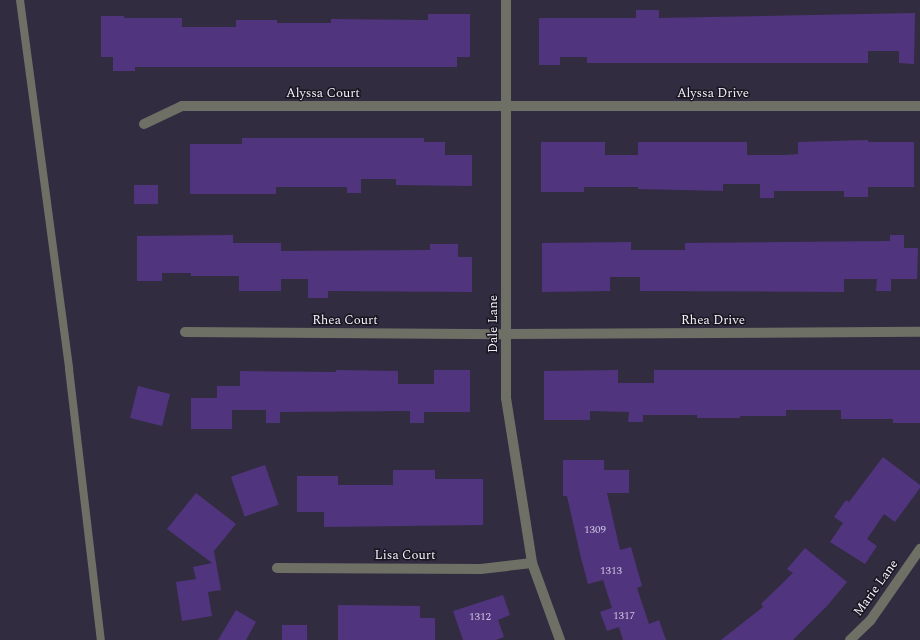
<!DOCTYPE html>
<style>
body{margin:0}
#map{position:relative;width:920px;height:640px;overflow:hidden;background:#322c40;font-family:Spectral,serif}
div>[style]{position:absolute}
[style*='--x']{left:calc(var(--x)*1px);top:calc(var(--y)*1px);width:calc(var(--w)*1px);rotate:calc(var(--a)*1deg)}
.building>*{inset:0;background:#51347e;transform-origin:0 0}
.service>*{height:8px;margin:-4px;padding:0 4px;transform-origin:4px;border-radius:4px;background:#6e7065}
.minor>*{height:10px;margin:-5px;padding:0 5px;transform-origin:5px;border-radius:5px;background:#6e7065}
.tertiary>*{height:10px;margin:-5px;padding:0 5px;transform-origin:5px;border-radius:5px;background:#6e7065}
span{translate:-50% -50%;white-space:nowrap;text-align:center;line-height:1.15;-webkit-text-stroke:3px #19161f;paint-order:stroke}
.number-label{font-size:11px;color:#cbc2de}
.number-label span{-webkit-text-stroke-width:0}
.street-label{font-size:13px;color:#f4f1fe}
</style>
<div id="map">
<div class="building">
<i style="clip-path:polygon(636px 10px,659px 10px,659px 18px,915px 13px,914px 64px,899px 63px,899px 51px,868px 51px,868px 63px,587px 63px,587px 57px,560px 57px,560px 65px,539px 65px,539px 18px,636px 18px)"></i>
<i style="clip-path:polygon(428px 14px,470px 14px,470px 57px,457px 57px,457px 67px,135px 67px,135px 71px,113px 71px,113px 57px,101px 57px,101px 16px,124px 16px,124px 18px,182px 18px,182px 27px,236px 27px,236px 20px,277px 20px,277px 23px,331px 23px,331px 19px,428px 20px)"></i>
<i style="clip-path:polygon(242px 138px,424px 138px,424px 142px,445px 142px,445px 155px,472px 155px,472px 186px,396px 185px,396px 179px,361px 179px,361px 193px,347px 193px,347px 187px,276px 187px,276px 194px,190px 194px,190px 144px,242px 144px)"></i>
<i style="clip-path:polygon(868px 140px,868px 142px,914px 142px,914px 187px,868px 187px,868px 197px,844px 197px,844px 191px,774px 191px,774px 198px,760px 198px,760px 184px,723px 184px,723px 191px,638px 189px,638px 187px,584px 187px,584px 192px,541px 192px,541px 142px,605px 142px,605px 155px,638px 155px,638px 142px,747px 142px,747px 155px,785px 155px,798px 154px,798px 142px)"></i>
<i style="left:134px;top:185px;width:24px;height:19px"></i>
<i style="clip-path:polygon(233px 235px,233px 243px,281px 243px,281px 251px,430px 250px,430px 244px,458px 244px,458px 257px,472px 257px,472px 292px,328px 291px,328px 298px,308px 298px,308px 279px,281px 279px,281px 291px,239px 291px,239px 276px,191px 276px,191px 273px,162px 273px,162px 281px,137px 281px,137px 236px)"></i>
<i style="clip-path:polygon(890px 235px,904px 235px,904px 248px,918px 248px,917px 279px,891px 279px,891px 291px,876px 291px,877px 279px,844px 279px,844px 292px,640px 291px,640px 277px,610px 277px,610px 291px,542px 292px,542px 243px,631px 242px,631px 250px,685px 250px,685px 243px,890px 241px)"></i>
<i style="clip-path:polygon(336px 370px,398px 371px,398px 384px,434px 384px,434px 370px,470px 370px,470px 412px,424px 412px,424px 423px,410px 423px,410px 411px,280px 412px,280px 423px,266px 423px,266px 410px,232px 410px,232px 429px,191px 429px,191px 398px,217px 398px,217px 386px,240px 386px,240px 371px,336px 372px)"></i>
<i style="clip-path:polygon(618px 370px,618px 383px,654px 383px,654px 370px,920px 370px,920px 423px,893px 423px,893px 419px,841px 419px,841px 410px,786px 410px,786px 416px,740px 416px,740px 418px,697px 418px,697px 415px,643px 415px,643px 422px,628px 422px,629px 412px,590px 411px,590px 420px,544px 420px,544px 371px)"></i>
<i style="left:138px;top:386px;width:33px;height:33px;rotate:14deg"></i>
<i style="clip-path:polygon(883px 457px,920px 485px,920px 488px,895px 522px,884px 514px,867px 539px,877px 546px,865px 564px,830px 542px,843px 523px,834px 517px,846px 500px,849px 502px)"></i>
<i style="clip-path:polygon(563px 460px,604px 460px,604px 470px,629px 470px,629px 493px,607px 493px,620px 550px,631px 547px,642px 586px,637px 588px,649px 624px,659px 620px,666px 640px,623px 640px,619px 627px,607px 631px,600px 612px,612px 608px,603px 580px,588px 584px,581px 558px,567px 496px,563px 496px)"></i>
<i style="left:265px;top:465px;width:42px;height:36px;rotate:71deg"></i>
<i style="clip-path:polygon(393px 470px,435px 470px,435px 479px,483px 479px,483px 525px,324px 527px,324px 512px,297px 512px,297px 476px,338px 476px,338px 485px,393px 485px)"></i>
<i style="clip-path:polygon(196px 493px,236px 524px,214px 551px,221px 590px,208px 592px,212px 616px,182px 621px,176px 582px,196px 579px,193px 567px,212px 563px,167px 529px)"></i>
<i style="clip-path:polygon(805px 548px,847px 582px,827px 606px,793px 640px,721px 640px,763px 607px,761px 604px,793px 573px,787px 569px)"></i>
<i style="clip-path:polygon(503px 595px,510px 615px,498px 620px,504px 637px,496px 640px,463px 640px,453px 611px)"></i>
<i style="clip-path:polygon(338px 605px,420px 606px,420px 618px,435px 618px,435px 640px,338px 640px)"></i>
<i style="clip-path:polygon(236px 610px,256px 622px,246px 640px,218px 640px)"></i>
<i style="left:282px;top:625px;width:25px;height:15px"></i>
</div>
<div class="service">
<i style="--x:20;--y:0;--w:372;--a:82.4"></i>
<i style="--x:69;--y:369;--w:273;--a:83.3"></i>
</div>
<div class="minor">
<i style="--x:144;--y:124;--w:42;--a:-25.3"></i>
<i style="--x:182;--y:106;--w:738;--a:0"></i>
<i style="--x:185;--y:332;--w:321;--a:0.4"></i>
<i style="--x:506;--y:334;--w:414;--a:-0.3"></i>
<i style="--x:277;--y:568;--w:204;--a:0.3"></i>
<i style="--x:481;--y:569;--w:51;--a:-6.7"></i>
<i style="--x:850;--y:640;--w:28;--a:-44"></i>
<i style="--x:870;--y:621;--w:88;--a:-55.2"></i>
</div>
<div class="tertiary">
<i style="--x:506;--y:0;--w:398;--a:90"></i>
<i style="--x:506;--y:398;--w:167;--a:81"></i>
<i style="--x:532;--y:563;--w:82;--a:70"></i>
</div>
<div class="number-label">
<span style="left:595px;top:530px">1309</span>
<span style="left:611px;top:571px">1313</span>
<span style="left:624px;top:616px">1317</span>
<span style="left:480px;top:617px">1312</span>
</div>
<div class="street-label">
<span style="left:323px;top:93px">Alyssa Court</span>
<span style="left:713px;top:93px">Alyssa Drive</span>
<span style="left:345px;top:320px">Rhea Court</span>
<span style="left:713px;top:320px">Rhea Drive</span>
<span style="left:493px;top:324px;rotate:-90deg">Dale Lane</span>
<span style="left:405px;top:555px">Lisa Court</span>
<span style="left:876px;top:588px;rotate:-54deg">Marie Lane</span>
</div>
</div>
